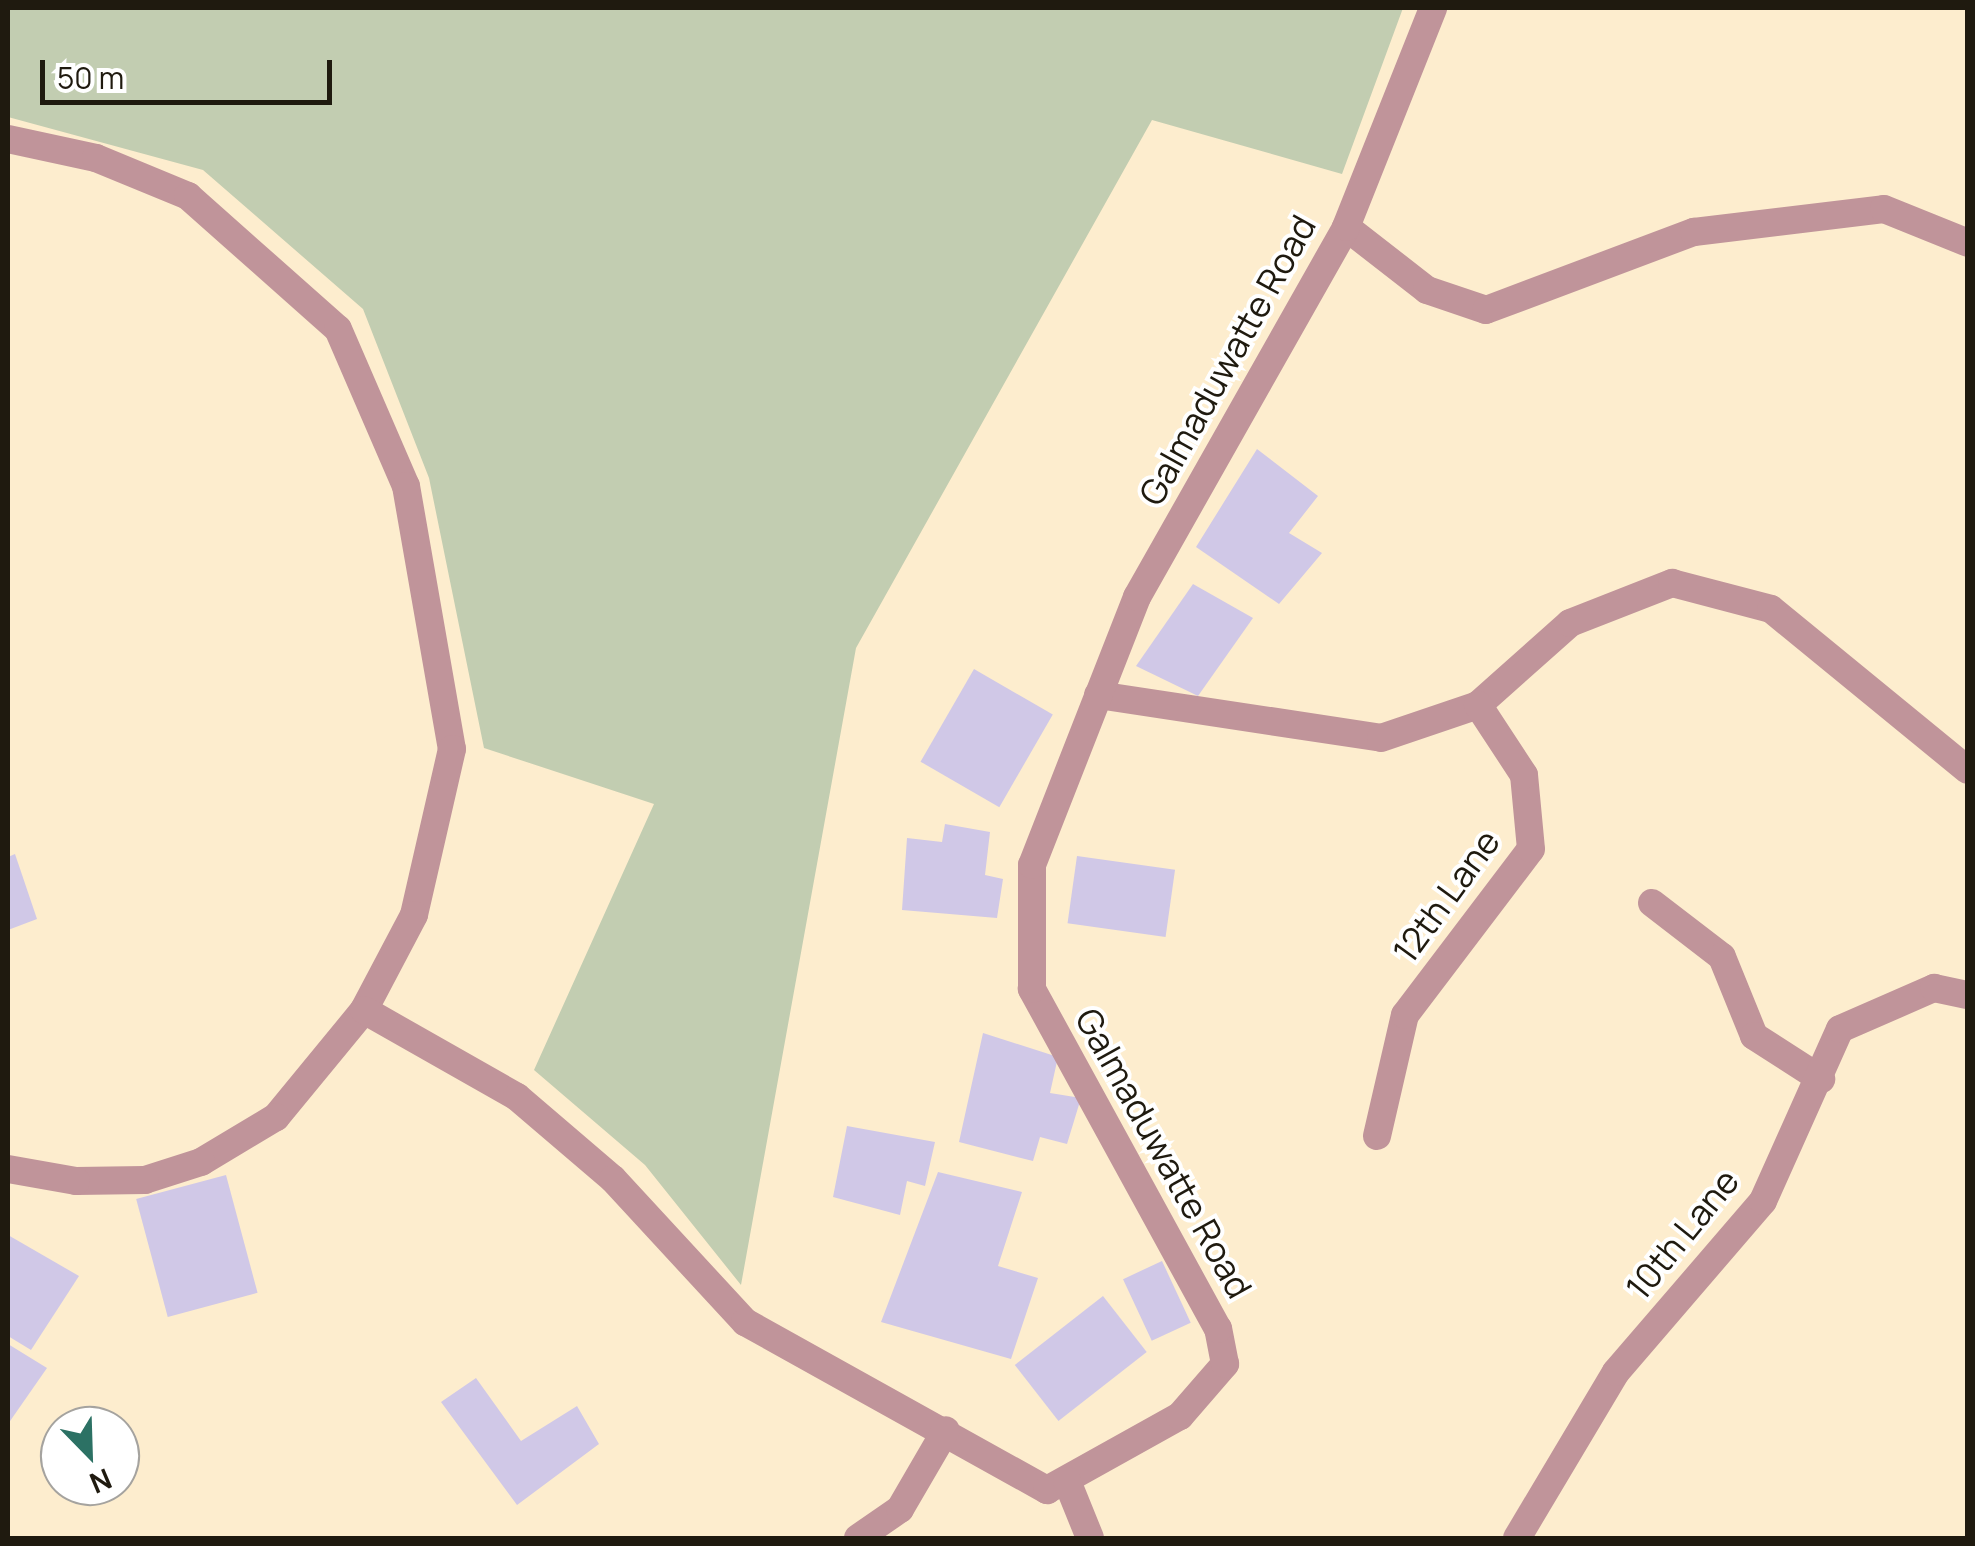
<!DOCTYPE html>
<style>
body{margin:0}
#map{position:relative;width:1975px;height:1546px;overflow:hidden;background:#fdedce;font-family:Manrope,sans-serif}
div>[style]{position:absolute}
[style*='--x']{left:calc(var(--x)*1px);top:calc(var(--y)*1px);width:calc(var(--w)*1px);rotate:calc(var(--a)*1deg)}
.green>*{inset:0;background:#c2cdb1}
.building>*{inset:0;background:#d0c8e7;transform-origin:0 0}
.minor>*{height:28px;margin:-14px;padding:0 14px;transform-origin:14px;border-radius:14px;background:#c0949a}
span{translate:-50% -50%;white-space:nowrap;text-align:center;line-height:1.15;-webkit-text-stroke:8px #fff;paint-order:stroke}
.street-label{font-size:35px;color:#1f1a0f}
.frame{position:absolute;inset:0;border:10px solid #1f1a0f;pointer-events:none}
.north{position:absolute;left:40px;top:1406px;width:100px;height:100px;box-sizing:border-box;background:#fff;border:2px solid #a5a39f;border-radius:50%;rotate:157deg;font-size:28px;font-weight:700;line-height:40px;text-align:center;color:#1f1a0f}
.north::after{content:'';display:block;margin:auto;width:35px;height:45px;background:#2c7164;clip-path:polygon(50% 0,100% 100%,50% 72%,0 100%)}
.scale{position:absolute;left:40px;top:60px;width:292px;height:45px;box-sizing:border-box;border:5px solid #1f1a0f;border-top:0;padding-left:12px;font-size:30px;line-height:35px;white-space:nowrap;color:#1f1a0f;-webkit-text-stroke:8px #fff;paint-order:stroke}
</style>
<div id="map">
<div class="green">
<i style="clip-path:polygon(8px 8px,1403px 8px,1342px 174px,1152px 120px,856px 648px,741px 1285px,645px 1165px,534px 1070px,654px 804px,484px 748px,429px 478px,363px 309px,203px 170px,8px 117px)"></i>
</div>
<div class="building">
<i style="clip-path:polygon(1257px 449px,1318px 496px,1289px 533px,1322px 553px,1279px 604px,1196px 547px)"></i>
<i style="clip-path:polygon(1193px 584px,1253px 618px,1198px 696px,1136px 666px)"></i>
<i style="left:974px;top:669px;width:91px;height:107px;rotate:30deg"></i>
<i style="clip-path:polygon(945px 824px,990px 832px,985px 875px,1003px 879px,997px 918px,902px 910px,907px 838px,942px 842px)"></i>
<i style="clip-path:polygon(15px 854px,37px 919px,8px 930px,8px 857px)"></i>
<i style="left:1077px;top:856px;width:99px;height:68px;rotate:8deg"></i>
<i style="clip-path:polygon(983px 1033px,1058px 1057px,1050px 1093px,1081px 1098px,1067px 1144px,1040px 1137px,1033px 1161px,959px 1142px)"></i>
<i style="clip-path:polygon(847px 1126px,935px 1142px,925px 1186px,907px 1181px,900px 1215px,833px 1197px)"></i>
<i style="clip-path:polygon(938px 1172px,1022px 1192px,998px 1266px,1038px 1278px,1011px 1359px,881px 1322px)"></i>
<i style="left:226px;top:1175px;width:122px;height:93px;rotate:75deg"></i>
<i style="clip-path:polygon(8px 1235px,79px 1276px,31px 1350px,8px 1336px)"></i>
<i style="left:1162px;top:1261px;width:68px;height:43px;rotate:65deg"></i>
<i style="left:1103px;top:1296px;width:71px;height:112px;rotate:52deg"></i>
<i style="clip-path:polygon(8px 1344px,47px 1368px,8px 1424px)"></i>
<i style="clip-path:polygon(476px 1378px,521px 1441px,577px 1406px,599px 1444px,517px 1505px,441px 1402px)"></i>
</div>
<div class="minor">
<i style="--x:8;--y:139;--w:90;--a:12.2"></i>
<i style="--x:96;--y:158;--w:100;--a:22.4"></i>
<i style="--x:188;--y:196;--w:200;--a:41.6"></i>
<i style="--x:338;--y:329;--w:171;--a:66.6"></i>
<i style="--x:406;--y:486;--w:267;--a:80.1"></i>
<i style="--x:452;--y:749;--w:170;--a:102.9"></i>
<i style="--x:414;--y:915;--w:107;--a:117.8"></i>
<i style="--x:364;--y:1010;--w:139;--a:129.4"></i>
<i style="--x:276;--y:1117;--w:87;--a:149"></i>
<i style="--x:201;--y:1162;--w:59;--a:162.2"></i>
<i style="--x:145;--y:1180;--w:69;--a:179.2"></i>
<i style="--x:76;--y:1181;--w:69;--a:-170"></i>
<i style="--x:1346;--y:227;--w:103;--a:37.9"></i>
<i style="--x:1427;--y:290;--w:62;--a:18.7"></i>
<i style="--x:1486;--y:310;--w:222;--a:-20.6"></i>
<i style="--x:1694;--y:232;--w:191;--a:-6.9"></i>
<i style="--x:1884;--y:209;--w:91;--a:22"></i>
<i style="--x:1098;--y:695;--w:286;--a:8.6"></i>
<i style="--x:1381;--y:738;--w:102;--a:-18.8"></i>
<i style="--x:1478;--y:705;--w:123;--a:-41.7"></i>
<i style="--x:1570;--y:623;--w:110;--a:-21.4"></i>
<i style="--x:1672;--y:583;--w:102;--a:14.7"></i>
<i style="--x:1771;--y:609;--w:254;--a:39.3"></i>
<i style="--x:1652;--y:903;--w:88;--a:37.6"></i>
<i style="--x:1722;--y:957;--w:85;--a:67.9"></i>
<i style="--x:1754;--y:1036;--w:80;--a:32.7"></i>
<i style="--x:364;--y:1010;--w:176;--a:29.6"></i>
<i style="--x:517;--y:1097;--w:126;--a:40.5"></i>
<i style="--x:613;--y:1179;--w:195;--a:47.3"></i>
<i style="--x:745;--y:1322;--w:346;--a:29.1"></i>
<i style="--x:1047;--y:1490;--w:152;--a:-29.1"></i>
<i style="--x:1180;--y:1416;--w:69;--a:-49.1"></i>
<i style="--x:1225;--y:1364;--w:36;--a:-101"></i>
<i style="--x:1218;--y:1329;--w:388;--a:-118.7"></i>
<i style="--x:1032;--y:989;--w:124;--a:-90"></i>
<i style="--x:1032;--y:865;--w:288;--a:-68.6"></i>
<i style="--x:1137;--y:597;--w:425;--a:-60.5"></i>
<i style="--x:1346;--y:227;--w:236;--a:-68.3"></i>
<i style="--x:1377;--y:1136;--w:124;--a:-77"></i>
<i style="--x:1405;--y:1015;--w:208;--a:-52.8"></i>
<i style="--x:1531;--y:849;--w:74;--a:-95.4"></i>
<i style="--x:1524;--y:775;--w:84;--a:-123.3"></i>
<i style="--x:1067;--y:1481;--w:61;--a:68"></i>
<i style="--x:858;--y:1538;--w:51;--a:-34.6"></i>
<i style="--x:900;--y:1509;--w:91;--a:-59.8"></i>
<i style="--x:1517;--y:1538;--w:193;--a:-59.2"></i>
<i style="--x:1616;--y:1372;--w:225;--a:-49.3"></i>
<i style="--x:1763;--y:1201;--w:188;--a:-65.9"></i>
<i style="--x:1840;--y:1029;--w:103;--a:-23.6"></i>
<i style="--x:1934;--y:988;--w:35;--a:12"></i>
</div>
<div class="street-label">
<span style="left:1227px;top:360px;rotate:-61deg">Galmaduwatte Road</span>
<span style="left:1446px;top:896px;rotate:-54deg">12th Lane</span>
<span style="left:1164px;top:1153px;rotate:61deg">Galmaduwatte Road</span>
<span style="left:1682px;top:1234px;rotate:-51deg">10th Lane</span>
</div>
<div class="frame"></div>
<div class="north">N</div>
<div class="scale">50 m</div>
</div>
